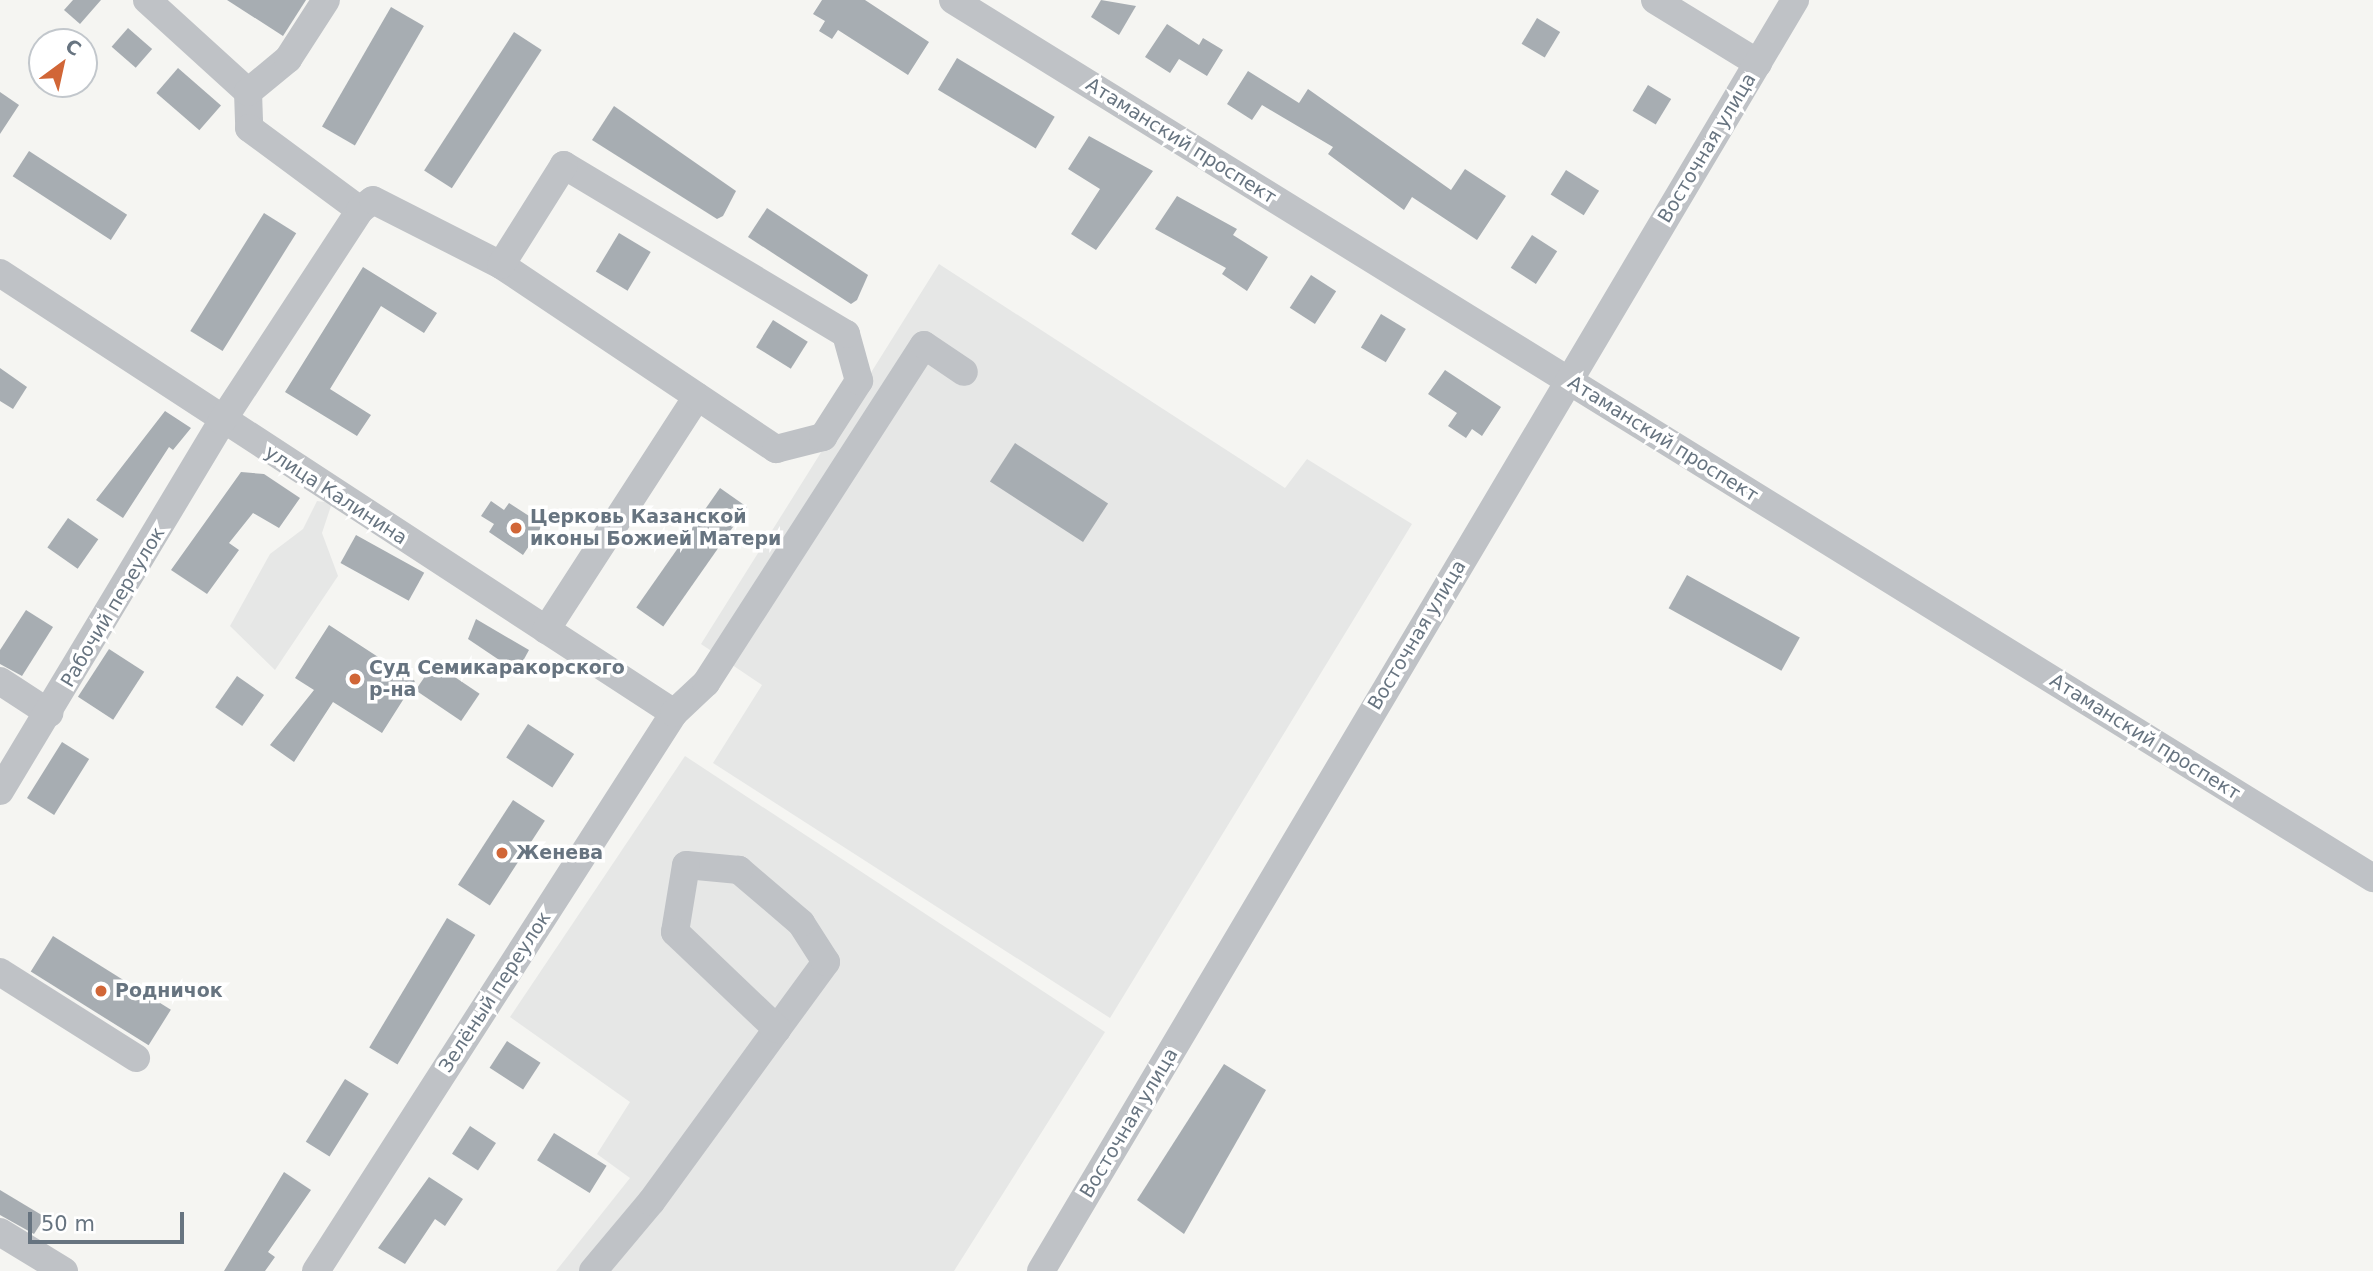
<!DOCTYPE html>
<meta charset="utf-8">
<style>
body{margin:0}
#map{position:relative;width:2373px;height:1271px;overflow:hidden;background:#f5f5f2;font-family:"DejaVu Sans",sans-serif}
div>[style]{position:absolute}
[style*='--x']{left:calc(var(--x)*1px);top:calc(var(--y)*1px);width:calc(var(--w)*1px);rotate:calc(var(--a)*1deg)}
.built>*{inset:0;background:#e6e7e6}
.building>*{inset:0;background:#a7adb2;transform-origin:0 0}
.minor>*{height:28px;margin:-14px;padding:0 14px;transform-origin:14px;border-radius:14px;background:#bfc2c6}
.dots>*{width:19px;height:19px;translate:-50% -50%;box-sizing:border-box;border:4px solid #fff;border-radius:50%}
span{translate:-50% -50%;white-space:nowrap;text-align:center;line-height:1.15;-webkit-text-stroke:7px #fff;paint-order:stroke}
.street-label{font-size:19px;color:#677480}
.poi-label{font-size:19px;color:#677480;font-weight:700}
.left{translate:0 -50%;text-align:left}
.north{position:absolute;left:28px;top:28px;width:70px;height:70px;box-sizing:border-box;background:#fff;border:2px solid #c2c7cc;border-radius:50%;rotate:33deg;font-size:19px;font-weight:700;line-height:28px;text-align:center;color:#677480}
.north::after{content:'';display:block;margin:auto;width:24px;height:32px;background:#d16637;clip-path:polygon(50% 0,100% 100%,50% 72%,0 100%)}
.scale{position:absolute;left:28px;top:1212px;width:156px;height:32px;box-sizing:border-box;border:4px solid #677480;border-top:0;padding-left:9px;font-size:21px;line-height:24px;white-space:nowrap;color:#677480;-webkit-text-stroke:5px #fff;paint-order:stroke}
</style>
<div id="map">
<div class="built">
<i style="clip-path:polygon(939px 264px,1285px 488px,1307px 459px,1412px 524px,1110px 1018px,713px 763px,762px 685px,701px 644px)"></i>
<i style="clip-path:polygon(317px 501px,332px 503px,322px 533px,338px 576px,275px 670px,230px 626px,270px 554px,303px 529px)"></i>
<i style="clip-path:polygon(685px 756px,1105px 1032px,954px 1271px,556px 1271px,630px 1178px,597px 1154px,630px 1102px,510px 1017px)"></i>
</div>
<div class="building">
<i style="clip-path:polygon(73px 0,101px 0,80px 24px,64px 10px)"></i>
<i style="clip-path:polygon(227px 0,306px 0,283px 36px)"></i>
<i style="clip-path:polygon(822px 0,865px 0,929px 42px,908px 75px,838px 30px,832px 39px,819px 31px,825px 21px,813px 14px)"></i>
<i style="clip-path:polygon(1101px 0,1136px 6px,1119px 35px,1091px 17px)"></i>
<i style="left:391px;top:7px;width:38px;height:138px;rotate:30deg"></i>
<i style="left:1537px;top:18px;width:27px;height:30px;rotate:31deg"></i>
<i style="clip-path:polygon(1167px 24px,1199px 45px,1203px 38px,1223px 50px,1207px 76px,1179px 59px,1170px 73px,1145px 57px)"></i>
<i style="left:128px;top:28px;width:32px;height:25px;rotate:41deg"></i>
<i style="left:514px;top:32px;width:33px;height:165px;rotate:33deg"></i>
<i style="left:957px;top:58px;width:114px;height:37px;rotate:31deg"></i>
<i style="left:178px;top:68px;width:57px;height:33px;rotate:41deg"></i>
<i style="clip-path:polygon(1248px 71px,1299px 103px,1308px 89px,1451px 190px,1465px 169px,1506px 196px,1477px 240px,1412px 197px,1404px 210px,1328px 154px,1333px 147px,1262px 105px,1252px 120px,1227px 104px)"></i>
<i style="left:1648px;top:85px;width:27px;height:30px;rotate:31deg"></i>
<i style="clip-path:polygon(0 92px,19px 105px,0 134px)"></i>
<i style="clip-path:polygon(614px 106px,736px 191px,723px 216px,717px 219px,592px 140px)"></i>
<i style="clip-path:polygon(1089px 136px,1153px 171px,1096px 250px,1071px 234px,1100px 189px,1068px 169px)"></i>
<i style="left:29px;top:151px;width:117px;height:30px;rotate:33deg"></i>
<i style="left:1566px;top:170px;width:39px;height:29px;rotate:32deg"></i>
<i style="clip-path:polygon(1177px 196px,1237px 229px,1233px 235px,1268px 257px,1247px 291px,1222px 274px,1226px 268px,1155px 229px)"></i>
<i style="clip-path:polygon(767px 208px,868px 275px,857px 300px,851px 304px,748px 237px)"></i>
<i style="left:264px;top:213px;width:38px;height:139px;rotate:32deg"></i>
<i style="left:619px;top:233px;width:37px;height:45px;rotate:31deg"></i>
<i style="left:1532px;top:235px;width:30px;height:39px;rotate:33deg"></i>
<i style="clip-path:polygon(363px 267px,437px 313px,424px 333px,381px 306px,330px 389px,371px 415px,357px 436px,285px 392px)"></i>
<i style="left:1311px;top:275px;width:30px;height:39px;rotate:33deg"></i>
<i style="left:1381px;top:314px;width:29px;height:39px;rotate:31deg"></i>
<i style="left:773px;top:320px;width:41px;height:32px;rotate:32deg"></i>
<i style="clip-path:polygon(0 368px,27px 387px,13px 409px,0 401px)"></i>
<i style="clip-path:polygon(1445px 370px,1501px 407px,1482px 436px,1472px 429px,1466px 438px,1448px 426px,1457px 413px,1428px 394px)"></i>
<i style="clip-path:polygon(165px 411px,191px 428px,173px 450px,169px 447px,123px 518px,96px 500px)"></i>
<i style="left:1015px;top:443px;width:111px;height:46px;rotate:33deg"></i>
<i style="clip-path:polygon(241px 472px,264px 474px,300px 498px,279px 528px,253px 513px,229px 543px,239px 550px,207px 594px,171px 570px)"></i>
<i style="left:720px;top:488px;width:33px;height:146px;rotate:35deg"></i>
<i style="clip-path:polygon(491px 501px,504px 510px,509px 503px,543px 525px,523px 555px,489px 532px,494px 524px,481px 516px)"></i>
<i style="left:68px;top:518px;width:37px;height:36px;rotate:35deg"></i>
<i style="left:356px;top:535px;width:78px;height:32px;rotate:29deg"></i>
<i style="left:1687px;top:575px;width:129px;height:38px;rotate:29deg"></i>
<i style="clip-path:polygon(26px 610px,53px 627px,22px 676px,0 664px,0 650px)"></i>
<i style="clip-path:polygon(476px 619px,529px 650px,517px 672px,468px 639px)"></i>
<i style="clip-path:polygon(329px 625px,415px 681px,382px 733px,333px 702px,294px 762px,270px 745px,314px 690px,295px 678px)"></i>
<i style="left:109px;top:649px;width:42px;height:57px;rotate:33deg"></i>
<i style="left:434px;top:663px;width:55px;height:33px;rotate:34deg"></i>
<i style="left:237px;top:676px;width:33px;height:38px;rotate:35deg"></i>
<i style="left:528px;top:724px;width:55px;height:40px;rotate:33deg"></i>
<i style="left:62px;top:742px;width:32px;height:66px;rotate:32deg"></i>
<i style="left:513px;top:800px;width:38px;height:101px;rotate:33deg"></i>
<i style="left:447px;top:918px;width:33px;height:151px;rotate:31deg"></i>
<i style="left:53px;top:936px;width:139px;height:42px;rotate:32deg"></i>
<i style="left:507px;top:1041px;width:40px;height:32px;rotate:33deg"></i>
<i style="clip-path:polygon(1224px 1064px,1266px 1090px,1184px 1234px,1137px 1200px)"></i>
<i style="left:345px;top:1079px;width:28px;height:74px;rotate:32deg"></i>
<i style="left:470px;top:1126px;width:31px;height:33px;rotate:33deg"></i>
<i style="left:554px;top:1133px;width:62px;height:32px;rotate:32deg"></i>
<i style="clip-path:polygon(284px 1172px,311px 1190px,268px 1252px,275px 1257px,265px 1271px,224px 1271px)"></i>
<i style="clip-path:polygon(429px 1177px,463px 1199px,445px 1226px,435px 1219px,405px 1264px,378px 1248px)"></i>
<i style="clip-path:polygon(0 1190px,45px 1217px,34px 1234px,0 1215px)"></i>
</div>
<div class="minor">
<i style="--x:147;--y:0;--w:137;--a:42.3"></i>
<i style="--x:248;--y:92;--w:36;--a:88"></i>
<i style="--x:249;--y:128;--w:138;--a:36.5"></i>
<i style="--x:953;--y:0;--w:1670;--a:31.73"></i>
<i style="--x:1655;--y:0;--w:121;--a:31.5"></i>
<i style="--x:248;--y:92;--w:52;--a:-39.5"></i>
<i style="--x:288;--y:59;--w:70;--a:-57.2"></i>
<i style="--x:0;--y:273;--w:805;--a:33.14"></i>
<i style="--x:546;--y:630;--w:278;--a:-57.1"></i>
<i style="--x:0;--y:681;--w:59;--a:33.1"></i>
<i style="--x:0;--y:791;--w:431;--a:-59"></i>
<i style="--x:222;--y:421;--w:252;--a:-56.8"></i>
<i style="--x:360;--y:210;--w:16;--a:-38"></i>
<i style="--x:373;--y:200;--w:144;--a:26.9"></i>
<i style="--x:501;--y:265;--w:331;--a:33.8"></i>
<i style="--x:776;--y:449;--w:49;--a:-14.3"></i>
<i style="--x:823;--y:437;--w:67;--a:-57.3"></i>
<i style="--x:859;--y:381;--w:49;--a:-105.5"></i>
<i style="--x:846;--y:334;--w:329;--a:-149.1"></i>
<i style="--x:564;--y:165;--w:118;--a:122.2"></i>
<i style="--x:0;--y:972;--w:161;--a:32.3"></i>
<i style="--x:0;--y:1232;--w:75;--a:31.4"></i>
<i style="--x:316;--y:1271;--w:663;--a:-57.32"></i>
<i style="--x:674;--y:713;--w:44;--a:-43.2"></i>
<i style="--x:706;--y:683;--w:402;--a:-57.2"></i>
<i style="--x:924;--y:345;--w:48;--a:34"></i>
<i style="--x:593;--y:1271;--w:90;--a:-50"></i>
<i style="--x:651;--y:1202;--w:214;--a:-53.9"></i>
<i style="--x:777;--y:1029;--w:83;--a:-53.8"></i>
<i style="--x:826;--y:962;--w:46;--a:-122.7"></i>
<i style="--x:801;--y:923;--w:82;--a:-139.5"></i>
<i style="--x:739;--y:870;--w:53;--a:-174.6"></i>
<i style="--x:686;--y:865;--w:68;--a:99.3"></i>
<i style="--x:675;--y:932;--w:141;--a:43.6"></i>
<i style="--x:1041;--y:1271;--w:1478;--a:-59.32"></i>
</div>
<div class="dots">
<i style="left:516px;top:528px;background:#d16637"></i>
<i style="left:355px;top:679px;background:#d16637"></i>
<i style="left:502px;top:853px;background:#d16637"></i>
<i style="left:101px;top:991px;background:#d16637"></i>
</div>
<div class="street-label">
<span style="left:1181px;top:141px;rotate:32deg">Атаманский проспект</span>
<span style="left:1707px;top:148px;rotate:-59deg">Восточная улица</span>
<span style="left:1663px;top:439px;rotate:32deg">Атаманский проспект</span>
<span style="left:336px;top:495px;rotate:33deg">улица Калинина</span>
<span style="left:113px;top:607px;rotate:-59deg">Рабочий переулок</span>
<span style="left:1417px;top:635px;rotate:-59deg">Восточная улица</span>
<span style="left:2145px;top:737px;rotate:32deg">Атаманский проспект</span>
<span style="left:495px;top:992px;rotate:-57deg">Зелёный переулок</span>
<span style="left:1129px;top:1123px;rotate:-59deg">Восточная улица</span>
</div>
<div class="poi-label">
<span class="left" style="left:530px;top:528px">Церковь Казанской<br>иконы Божией Матери</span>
<span class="left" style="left:369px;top:679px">Суд Семикаракорского<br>р-на</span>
<span class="left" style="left:516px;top:853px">Женева</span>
<span class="left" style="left:115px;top:991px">Родничок</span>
</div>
<div class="north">С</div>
<div class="scale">50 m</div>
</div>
